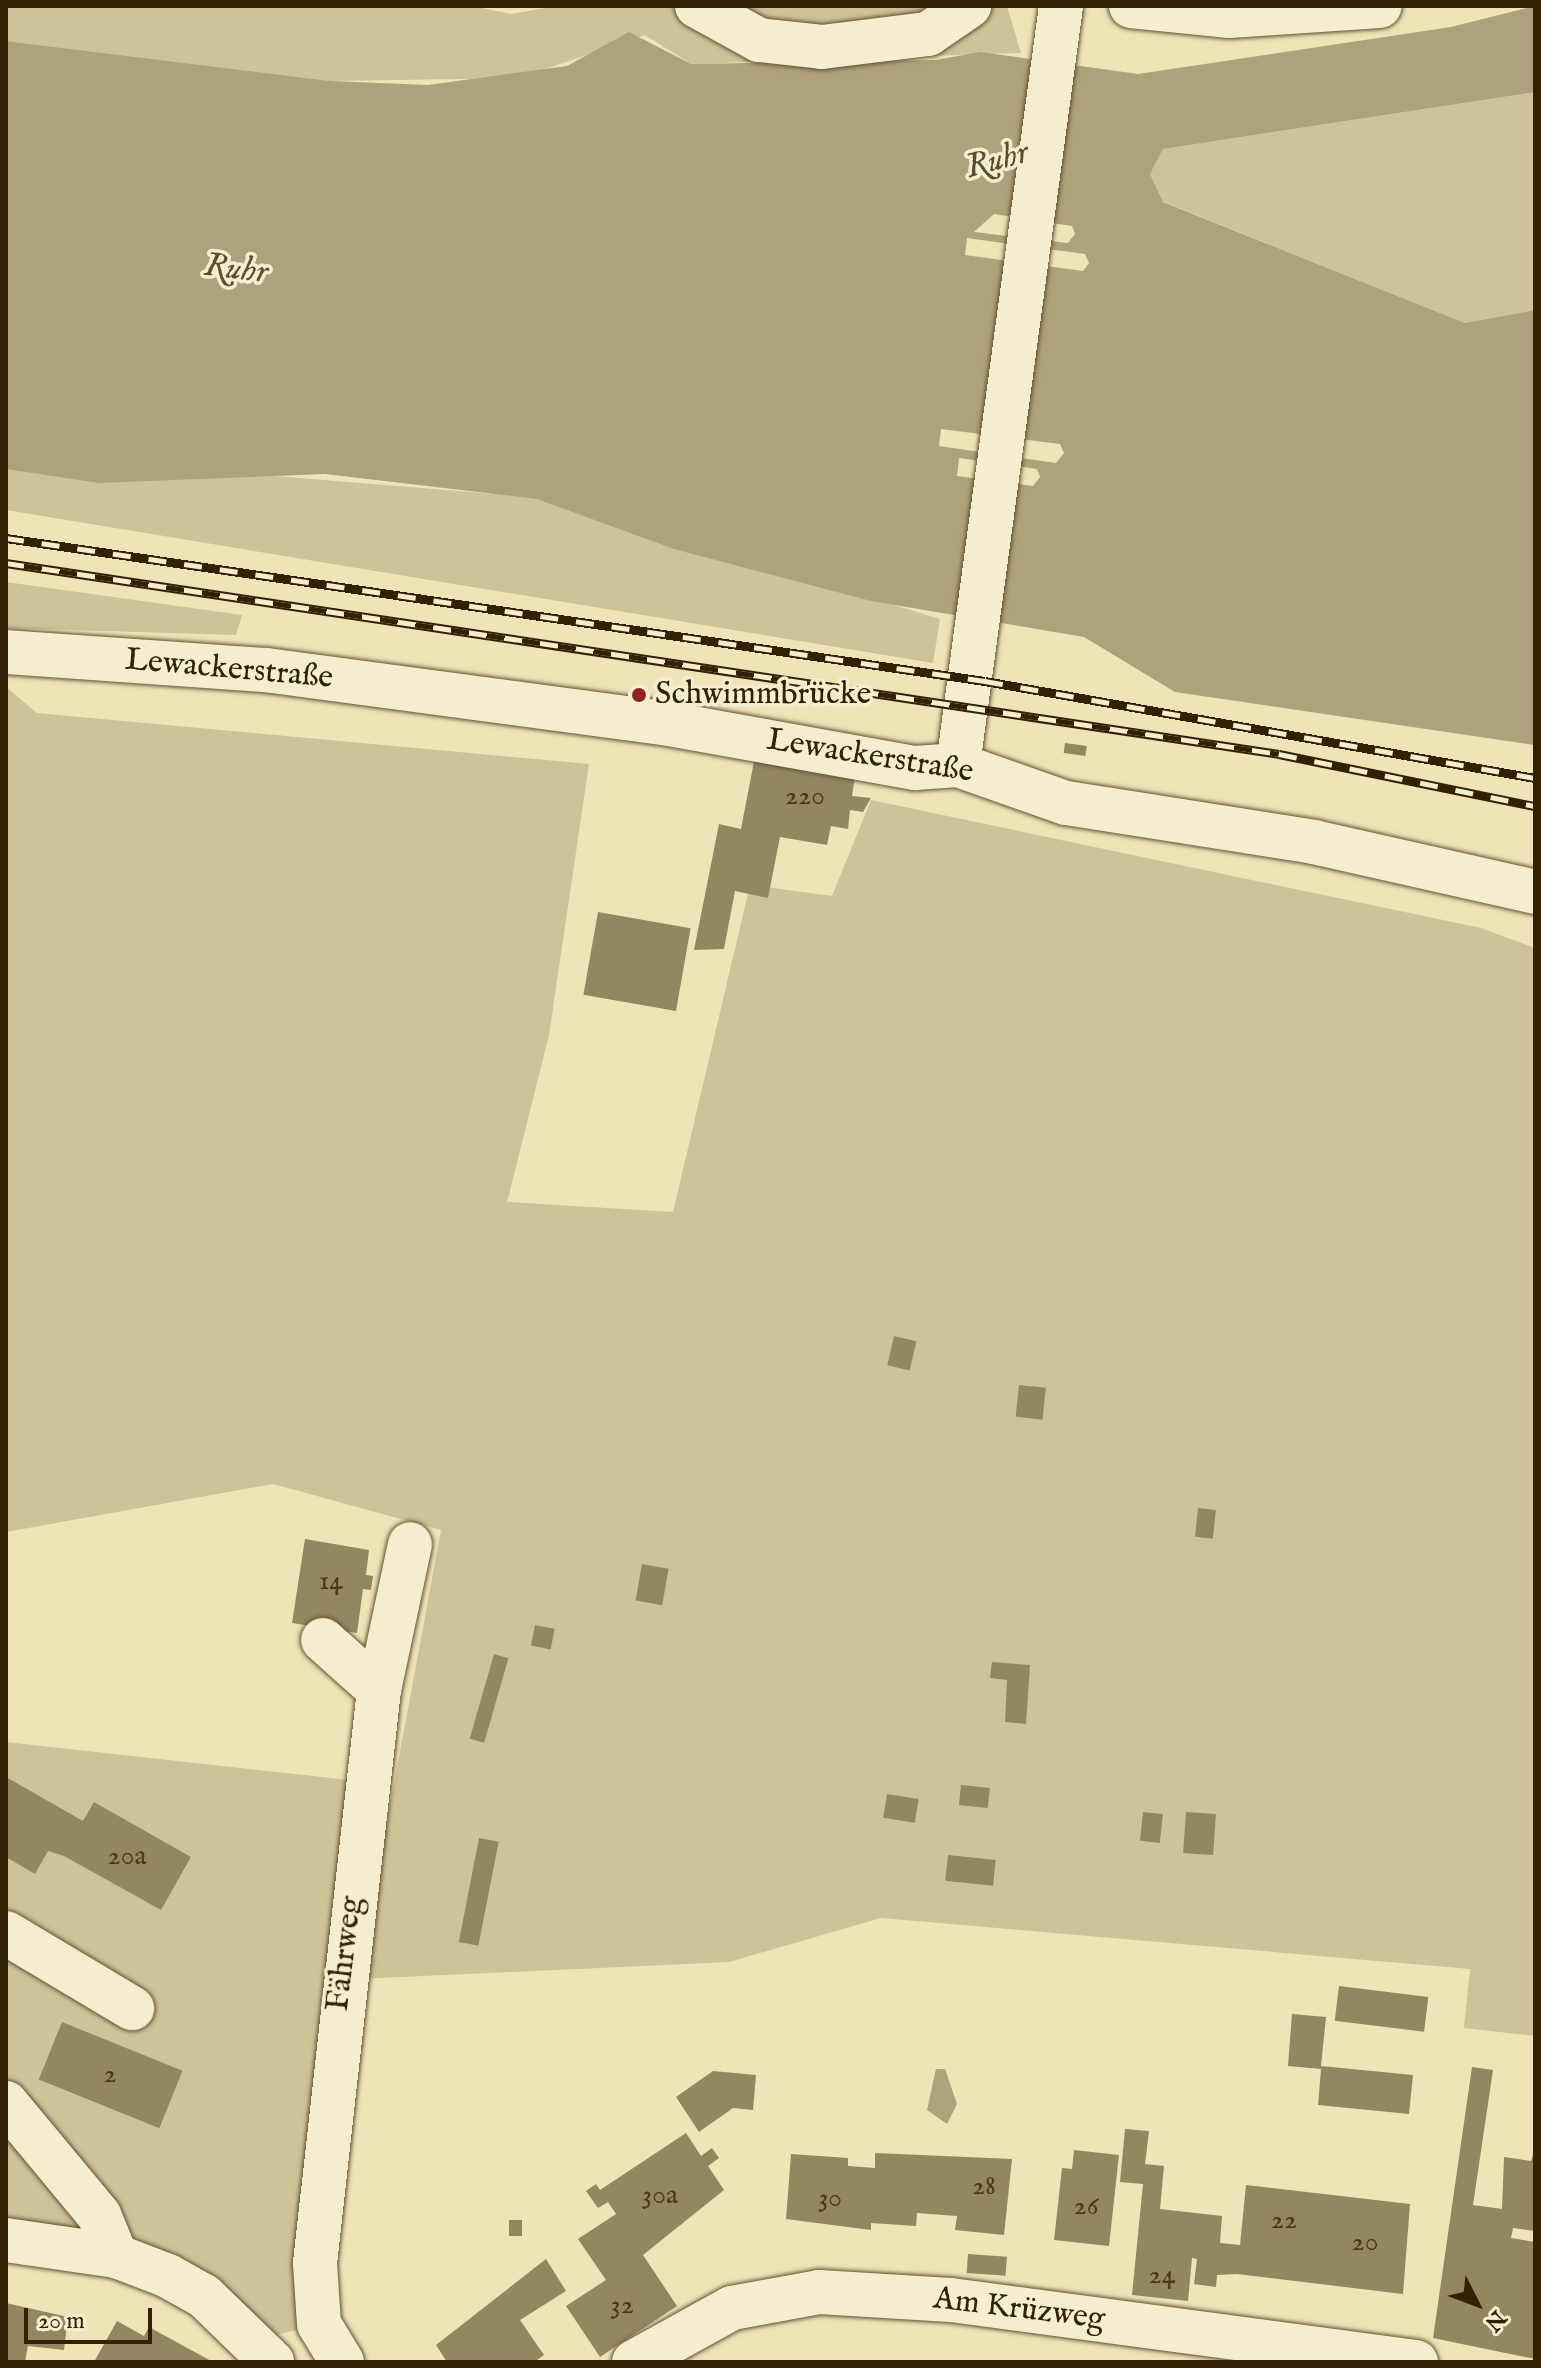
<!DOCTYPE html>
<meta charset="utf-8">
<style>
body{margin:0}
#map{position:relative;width:1541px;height:2368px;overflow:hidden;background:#efe3b7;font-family:"IM FELL English",serif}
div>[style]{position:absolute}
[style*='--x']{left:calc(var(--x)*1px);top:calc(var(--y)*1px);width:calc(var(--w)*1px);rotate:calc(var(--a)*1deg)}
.green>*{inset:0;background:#cfc299}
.water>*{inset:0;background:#afa17b}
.building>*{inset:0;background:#958662;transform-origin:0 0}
.roads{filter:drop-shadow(0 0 2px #625232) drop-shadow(0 0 2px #625232)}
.minor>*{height:44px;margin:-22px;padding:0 22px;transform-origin:22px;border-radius:22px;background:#f5edd0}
.rail>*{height:9px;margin-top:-4.5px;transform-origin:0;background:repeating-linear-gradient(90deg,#f5edd0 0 18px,#332106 0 36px);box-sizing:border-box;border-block:2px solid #332106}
.dots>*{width:22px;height:22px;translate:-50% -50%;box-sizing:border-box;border:4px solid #f5edd0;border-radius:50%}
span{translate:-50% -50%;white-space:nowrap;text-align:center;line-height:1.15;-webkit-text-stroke:7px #f5edd0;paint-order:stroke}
.number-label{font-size:28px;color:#4c3a1d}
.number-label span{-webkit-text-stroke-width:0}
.street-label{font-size:32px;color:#332106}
.poi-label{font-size:32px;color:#332106}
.left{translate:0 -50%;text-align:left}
.water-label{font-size:34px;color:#5e4e2f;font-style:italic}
.frame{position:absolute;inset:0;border:8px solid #332106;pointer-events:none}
.north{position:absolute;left:1437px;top:2264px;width:80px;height:80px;-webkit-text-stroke:6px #f5edd0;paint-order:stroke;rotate:132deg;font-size:22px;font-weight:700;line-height:32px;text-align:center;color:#332106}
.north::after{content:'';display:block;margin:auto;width:28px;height:36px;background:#332106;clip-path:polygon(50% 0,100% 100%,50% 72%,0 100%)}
.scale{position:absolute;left:24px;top:2308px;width:128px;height:36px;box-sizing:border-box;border:4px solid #332106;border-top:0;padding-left:10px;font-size:24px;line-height:28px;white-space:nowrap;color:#332106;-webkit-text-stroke:6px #f5edd0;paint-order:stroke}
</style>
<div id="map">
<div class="green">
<i style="clip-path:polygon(6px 6px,472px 6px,511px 14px,557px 6px,1007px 6px,1021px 53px,691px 64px,645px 35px,519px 78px,330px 81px,6px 41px)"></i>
<i style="clip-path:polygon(1535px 92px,1535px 310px,1465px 323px,1162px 201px,1150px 174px,1163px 149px)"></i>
<i style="clip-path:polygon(6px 454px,543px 498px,940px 619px,933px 663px,6px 510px)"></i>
<i style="clip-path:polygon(6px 582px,242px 615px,236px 635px,6px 628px)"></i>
<i style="clip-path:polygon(6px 687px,37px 713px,589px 764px,549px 1035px,507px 1202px,673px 1212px,750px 885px,832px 896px,871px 800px,1481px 928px,1535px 948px,1535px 2036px,1464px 2028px,1470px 1969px,881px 1918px,729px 1962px,358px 1979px,441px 1530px,273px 1484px,6px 1532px)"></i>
<i style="clip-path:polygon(6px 1742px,367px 1782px,319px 2324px,253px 2341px,204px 2296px,6px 2241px)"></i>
</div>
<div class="water">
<i style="clip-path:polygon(evenodd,1535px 6px,1535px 92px,1163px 149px,1150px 174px,1163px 202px,1465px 323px,1535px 310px,1535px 745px,1175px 692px,1084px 637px,871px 601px,674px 549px,537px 499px,325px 474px,99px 483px,6px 469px,6px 41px,330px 81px,428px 85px,567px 66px,629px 32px,691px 64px,936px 60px,980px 52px,1138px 74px,1451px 27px,1535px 6px,994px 214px,1072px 226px,1075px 234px,1068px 243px,974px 232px,994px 214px,1535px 6px,967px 238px,1085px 254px,1089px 263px,1083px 271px,965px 255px,967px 238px,1535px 6px,941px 429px,1060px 444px,1064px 453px,1056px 463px,939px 446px,941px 429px,1535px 6px,959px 458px,1037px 469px,1040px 477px,1033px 486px,957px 476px,959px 458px)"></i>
<i style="clip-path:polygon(936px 2069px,945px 2069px,957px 2104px,947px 2124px,927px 2110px)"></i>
</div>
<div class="building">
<i style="left:1065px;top:743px;width:22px;height:10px;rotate:8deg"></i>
<i style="clip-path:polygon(756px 751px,856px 769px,852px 796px,871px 798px,863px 812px,850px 810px,848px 829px,831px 826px,827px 845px,780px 837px,768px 898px,735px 891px,724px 949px,694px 950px,719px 824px,741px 829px)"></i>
<i style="left:598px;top:912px;width:94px;height:84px;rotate:10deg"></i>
<i style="left:894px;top:1336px;width:23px;height:30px;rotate:13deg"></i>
<i style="left:1019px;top:1385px;width:27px;height:32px;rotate:6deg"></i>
<i style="left:1198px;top:1508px;width:18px;height:29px;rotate:6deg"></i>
<i style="clip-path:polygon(305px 1539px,369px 1550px,366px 1575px,373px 1576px,371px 1590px,363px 1589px,357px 1633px,292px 1623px)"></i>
<i style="left:642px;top:1564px;width:27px;height:37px;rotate:10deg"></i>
<i style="left:535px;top:1625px;width:20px;height:21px;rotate:11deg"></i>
<i style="left:494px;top:1654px;width:15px;height:88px;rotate:16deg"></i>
<i style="clip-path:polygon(992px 1662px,1030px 1665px,1026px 1724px,1005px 1722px,1007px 1680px,990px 1678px)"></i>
<i style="clip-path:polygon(6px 1777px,83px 1821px,94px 1802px,191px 1857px,161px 1910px,64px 1856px,48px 1851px,35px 1874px,6px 1857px)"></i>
<i style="left:961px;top:1785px;width:29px;height:20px;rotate:6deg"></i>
<i style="left:887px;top:1794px;width:32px;height:24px;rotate:9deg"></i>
<i style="left:1143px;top:1812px;width:20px;height:29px;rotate:6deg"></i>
<i style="left:1186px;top:1812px;width:30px;height:41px;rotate:4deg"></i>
<i style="left:479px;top:1838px;width:20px;height:106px;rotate:11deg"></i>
<i style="left:948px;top:1855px;width:48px;height:26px;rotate:6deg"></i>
<i style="left:1339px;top:1986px;width:90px;height:35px;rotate:7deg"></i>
<i style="clip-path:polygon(1292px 2014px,1326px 2017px,1321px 2066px,1413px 2075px,1409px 2114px,1318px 2105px,1321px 2069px,1288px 2066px)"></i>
<i style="left:62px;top:2022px;width:130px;height:62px;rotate:22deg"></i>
<i style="clip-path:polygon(1472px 2067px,1493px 2070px,1473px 2205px,1502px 2209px,1504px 2157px,1531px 2161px,1535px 2147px,1535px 2231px,1513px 2228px,1511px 2238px,1535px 2242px,1535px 2359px,1433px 2338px)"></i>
<i style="clip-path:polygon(713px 2071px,756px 2075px,753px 2110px,733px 2108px,699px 2132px,676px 2097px)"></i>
<i style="clip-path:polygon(1125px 2129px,1149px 2131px,1145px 2164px,1164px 2166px,1160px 2209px,1222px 2216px,1220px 2243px,1240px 2245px,1246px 2185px,1410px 2204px,1403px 2294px,1237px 2274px,1217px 2275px,1216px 2287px,1194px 2284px,1197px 2259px,1192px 2258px,1188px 2301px,1132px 2295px,1143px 2184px,1120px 2182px)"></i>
<i style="clip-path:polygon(686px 2133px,701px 2156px,712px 2148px,719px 2158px,708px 2166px,724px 2190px,643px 2255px,677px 2306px,600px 2357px,566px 2306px,606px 2280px,578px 2239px,616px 2214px,608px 2202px,598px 2208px,586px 2191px,596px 2184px,600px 2190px)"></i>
<i style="clip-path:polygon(1074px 2150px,1119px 2155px,1109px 2246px,1054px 2240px,1062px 2168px,1072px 2169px)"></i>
<i style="clip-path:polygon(875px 2153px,1012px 2159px,1004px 2235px,955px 2230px,957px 2216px,917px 2213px,916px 2226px,871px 2223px,871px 2230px,786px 2219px,791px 2154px,848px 2158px,848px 2166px,875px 2168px)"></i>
<i style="left:509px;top:2220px;width:13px;height:16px"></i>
<i style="left:968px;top:2254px;width:39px;height:19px;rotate:4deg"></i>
<i style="clip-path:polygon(546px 2259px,566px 2291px,520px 2320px,544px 2355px,534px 2362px,447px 2362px,436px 2345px)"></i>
<i style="clip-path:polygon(6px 2303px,68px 2317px,64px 2350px,28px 2346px,25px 2362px,6px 2362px)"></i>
<i style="clip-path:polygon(117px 2321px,144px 2336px,149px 2327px,213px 2362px,94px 2362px)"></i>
</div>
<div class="roads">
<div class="minor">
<i style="--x:697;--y:6;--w:71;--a:28.7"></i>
<i style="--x:759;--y:40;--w:63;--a:6.3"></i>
<i style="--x:822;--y:47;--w:107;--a:-7"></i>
<i style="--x:928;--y:34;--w:50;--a:-34.3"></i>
<i style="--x:1131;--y:6;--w:99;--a:5.8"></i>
<i style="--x:1229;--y:16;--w:151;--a:-3.8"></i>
<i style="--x:6;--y:652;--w:261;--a:4"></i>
<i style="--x:266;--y:670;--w:402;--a:7.6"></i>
<i style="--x:664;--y:723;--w:255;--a:10.2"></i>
<i style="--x:915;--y:768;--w:43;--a:-4"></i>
<i style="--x:958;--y:765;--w:114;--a:19.4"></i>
<i style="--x:1066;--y:803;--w:251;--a:8.9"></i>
<i style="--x:1314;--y:842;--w:227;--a:12.7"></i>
<i style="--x:958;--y:765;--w:766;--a:-82.27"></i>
<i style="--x:323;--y:1640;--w:75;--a:41.8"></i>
<i style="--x:6;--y:1933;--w:147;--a:30.8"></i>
<i style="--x:6;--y:2103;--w:146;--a:50.3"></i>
<i style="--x:99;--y:2215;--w:44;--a:67.5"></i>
<i style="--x:6;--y:2240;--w:111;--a:8.3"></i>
<i style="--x:116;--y:2256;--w:56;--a:21"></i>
<i style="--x:168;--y:2276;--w:41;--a:29.1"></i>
<i style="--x:204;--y:2296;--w:95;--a:44.1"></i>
<i style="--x:342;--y:2362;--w:44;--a:-121.2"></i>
<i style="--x:319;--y:2324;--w:61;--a:-93.8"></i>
<i style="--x:315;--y:2263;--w:577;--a:-83.63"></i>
<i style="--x:379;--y:1690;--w:149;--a:-78"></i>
<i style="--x:634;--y:2362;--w:112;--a:-28.9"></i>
<i style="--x:732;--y:2308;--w:88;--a:-10.4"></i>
<i style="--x:819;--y:2292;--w:132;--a:3.5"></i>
<i style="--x:951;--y:2300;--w:469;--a:7.6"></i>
</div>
</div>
<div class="rail">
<i style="--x:6;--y:538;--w:989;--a:8.31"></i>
<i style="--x:985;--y:681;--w:558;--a:10"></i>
<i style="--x:6;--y:563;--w:1287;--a:8.53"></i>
<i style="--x:1279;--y:754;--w:261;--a:11.5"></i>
</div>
<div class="dots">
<i style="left:639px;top:695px;background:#8f2418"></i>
</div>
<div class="number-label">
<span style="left:805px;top:797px">220</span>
<span style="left:331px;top:1582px">14</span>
<span style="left:127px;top:1857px">20a</span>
<span style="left:110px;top:2075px">2</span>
<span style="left:984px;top:2187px">28</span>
<span style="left:660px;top:2196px">30a</span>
<span style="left:830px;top:2199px">30</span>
<span style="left:1086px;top:2207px">26</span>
<span style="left:1284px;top:2221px">22</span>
<span style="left:1365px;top:2243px">20</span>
<span style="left:1162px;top:2276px">24</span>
<span style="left:622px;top:2306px">32</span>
</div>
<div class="street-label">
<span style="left:229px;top:670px;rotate:5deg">Lewackerstraße</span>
<span style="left:870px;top:757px;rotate:9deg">Lewackerstraße</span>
<span style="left:346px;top:1954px;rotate:-83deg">Fährweg</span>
<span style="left:1019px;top:2310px;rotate:7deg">Am Krüzweg</span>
</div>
<div class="poi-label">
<span class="left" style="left:655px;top:695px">Schwimmbrücke</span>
</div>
<div class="water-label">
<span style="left:997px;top:160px;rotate:-15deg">Ruhr</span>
<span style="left:236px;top:269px;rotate:7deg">Ruhr</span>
</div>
<div class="frame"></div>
<div class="north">N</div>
<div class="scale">20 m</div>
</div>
